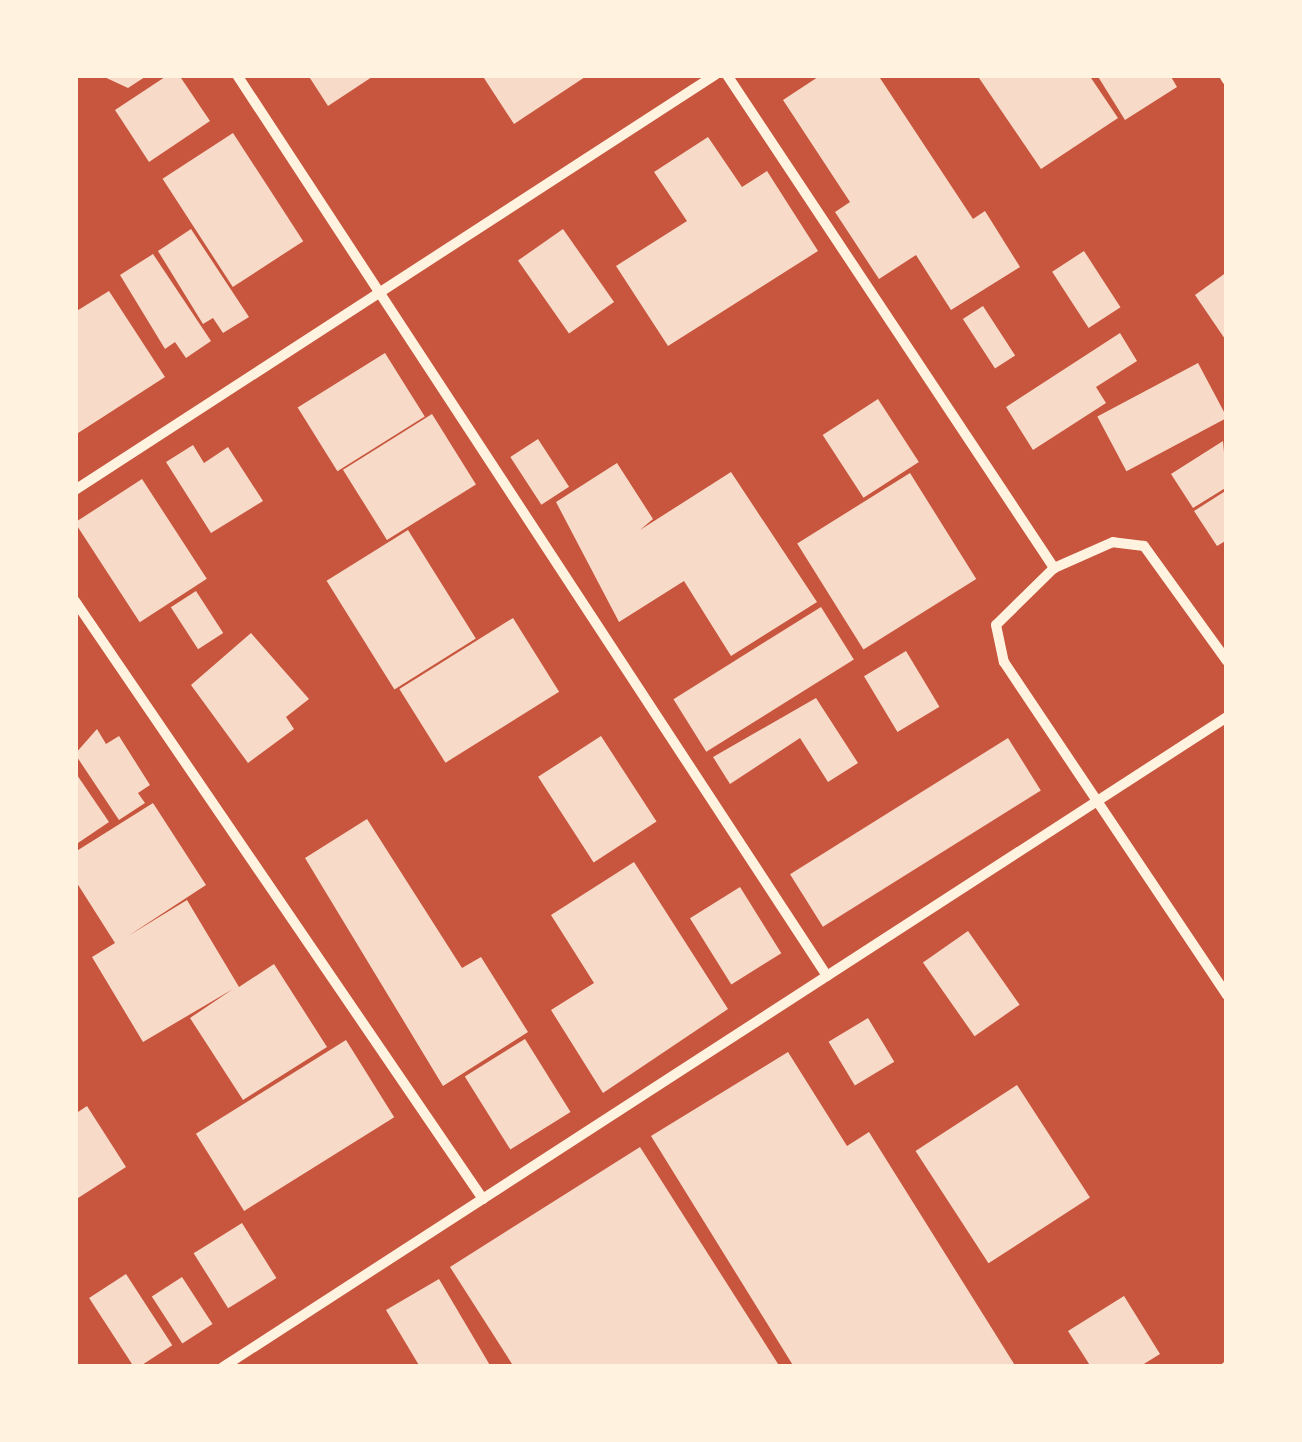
<!DOCTYPE html>
<style>
body{margin:0}
#map{position:relative;width:1302px;height:1442px;overflow:hidden;background:#c8553d;font-family:Lato,sans-serif}
div>[style]{position:absolute}
[style*='--x']{left:calc(var(--x)*1px);top:calc(var(--y)*1px);width:calc(var(--w)*1px);rotate:calc(var(--a)*1deg)}
.building>*{inset:0;background:#f7dbc8;transform-origin:0 0}
.minor>*{height:10px;margin:-5px;padding:0 5px;transform-origin:5px;border-radius:5px;background:#fff3e0}
span{translate:-50% -50%;white-space:nowrap;text-align:center;line-height:1.15;-webkit-text-stroke:9px #fff3e0;paint-order:stroke}
.frame{position:absolute;inset:0;border:78px solid #fff3e0;pointer-events:none}
</style>
<div id="map">
<div class="building">
<i style="clip-path:polygon(100px 75px,148px 75px,128px 88px)"></i>
<i style="clip-path:polygon(168px 75px,179px 75px,210px 121px,149px 162px,115px 110px)"></i>
<i style="clip-path:polygon(308px 75px,375px 75px,328px 106px)"></i>
<i style="clip-path:polygon(482px 75px,588px 75px,514px 124px)"></i>
<i style="clip-path:polygon(821px 75px,878px 75px,973px 219px,985px 211px,1020px 267px,951px 310px,916px 255px,879px 279px,835px 212px,850px 202px,783px 100px)"></i>
<i style="clip-path:polygon(977px 75px,1089px 75px,1118px 118px,1041px 169px)"></i>
<i style="clip-path:polygon(1097px 75px,1170px 75px,1177px 87px,1125px 120px)"></i>
<i style="left:233px;top:133px;width:129px;height:84px;rotate:57deg"></i>
<i style="clip-path:polygon(708px 137px,742px 187px,767px 171px,818px 251px,668px 346px,616px 266px,687px 221px,654px 172px)"></i>
<i style="clip-path:polygon(191px 229px,249px 317px,223px 333px,213px 318px,203px 324px,158px 251px)"></i>
<i style="left:563px;top:229px;width:89px;height:55px;rotate:55deg"></i>
<i style="left:1084px;top:251px;width:67px;height:38px;rotate:57deg"></i>
<i style="clip-path:polygon(153px 254px,211px 341px,186px 358px,175px 342px,165px 349px,120px 275px)"></i>
<i style="clip-path:polygon(1227px 272px,1227px 342px,1195px 295px)"></i>
<i style="clip-path:polygon(109px 291px,165px 377px,75px 435px,75px 312px)"></i>
<i style="left:983px;top:306px;width:59px;height:24px;rotate:57deg"></i>
<i style="clip-path:polygon(1120px 333px,1137px 361px,1096px 387px,1106px 403px,1033px 450px,1006px 407px)"></i>
<i style="left:385px;top:353px;width:75px;height:103px;rotate:58deg"></i>
<i style="left:1198px;top:363px;width:62px;height:114px;rotate:62deg"></i>
<i style="left:878px;top:399px;width:75px;height:66px;rotate:57deg"></i>
<i style="left:432px;top:414px;width:83px;height:105px;rotate:58deg"></i>
<i style="left:538px;top:439px;width:57px;height:33px;rotate:57deg"></i>
<i style="clip-path:polygon(1223px 441px,1227px 487px,1193px 508px,1171px 474px)"></i>
<i style="clip-path:polygon(193px 445px,204px 463px,228px 447px,263px 501px,211px 533px,166px 462px)"></i>
<i style="clip-path:polygon(617px 463px,653px 519px,640px 530px,731px 472px,817px 602px,731px 656px,684px 581px,619px 622px,556px 502px)"></i>
<i style="left:910px;top:473px;width:125px;height:133px;rotate:58deg"></i>
<i style="left:142px;top:479px;width:119px;height:80px;rotate:57deg"></i>
<i style="clip-path:polygon(1227px 490px,1227px 540px,1217px 546px,1194px 511px)"></i>
<i style="left:408px;top:530px;width:128px;height:96px;rotate:58deg"></i>
<i style="left:196px;top:591px;width:50px;height:30px;rotate:57deg"></i>
<i style="left:821px;top:607px;width:62px;height:174px;rotate:58deg"></i>
<i style="left:513px;top:618px;width:87px;height:134px;rotate:58deg"></i>
<i style="clip-path:polygon(251px 633px,309px 699px,286px 717px,294px 729px,248px 763px,191px 685px)"></i>
<i style="left:906px;top:651px;width:65px;height:49px;rotate:59deg"></i>
<i style="clip-path:polygon(816px 698px,858px 763px,828px 782px,800px 738px,730px 784px,713px 757px)"></i>
<i style="clip-path:polygon(97px 729px,106px 744px,119px 736px,150px 785px,138px 793px,145px 803px,119px 820px,75px 754px)"></i>
<i style="left:601px;top:736px;width:102px;height:75px;rotate:57deg"></i>
<i style="left:1008px;top:738px;width:62px;height:257px;rotate:58deg"></i>
<i style="clip-path:polygon(75px 772px,109px 822px,75px 845px)"></i>
<i style="clip-path:polygon(153px 803px,206px 885px,128px 936px,187px 900px,239px 987px,274px 964px,327px 1047px,243px 1100px,190px 1018px,233px 989px,143px 1042px,92px 957px,115px 943px,75px 880px,75px 852px)"></i>
<i style="clip-path:polygon(367px 819px,462px 968px,481px 957px,528px 1032px,443px 1086px,305px 858px)"></i>
<i style="clip-path:polygon(634px 862px,728px 1009px,603px 1093px,551px 1010px,594px 983px,551px 915px)"></i>
<i style="left:740px;top:887px;width:78px;height:59px;rotate:58deg"></i>
<i style="left:968px;top:931px;width:90px;height:55px;rotate:55deg"></i>
<i style="left:868px;top:1018px;width:51px;height:46px;rotate:59deg"></i>
<i style="left:525px;top:1039px;width:86px;height:71px;rotate:58deg"></i>
<i style="left:346px;top:1040px;width:91px;height:177px;rotate:58deg"></i>
<i style="clip-path:polygon(788px 1052px,847px 1146px,869px 1132px,1016px 1367px,794px 1367px,651px 1136px)"></i>
<i style="left:1017px;top:1085px;width:134px;height:121px;rotate:57deg"></i>
<i style="clip-path:polygon(87px 1106px,126px 1167px,75px 1200px,75px 1114px)"></i>
<i style="clip-path:polygon(640px 1147px,780px 1367px,514px 1367px,450px 1267px)"></i>
<i style="left:242px;top:1223px;width:65px;height:57px;rotate:58deg"></i>
<i style="left:126px;top:1274px;width:85px;height:44px;rotate:57deg"></i>
<i style="left:182px;top:1277px;width:56px;height:36px;rotate:57deg"></i>
<i style="clip-path:polygon(439px 1279px,491px 1367px,420px 1367px,386px 1310px)"></i>
<i style="clip-path:polygon(1124px 1296px,1160px 1354px,1139px 1367px,1091px 1367px,1068px 1331px)"></i>
</div>
<div class="minor">
<i style="--x:237;--y:75;--w:1077;--a:56.78"></i>
<i style="--x:727;--y:75;--w:592;--a:56.44"></i>
<i style="--x:1224;--y:75;--w:6;--a:59"></i>
<i style="--x:75;--y:490;--w:763;--a:-32.96"></i>
<i style="--x:75;--y:601;--w:724;--a:55.7"></i>
<i style="--x:1227;--y:661;--w:142;--a:-125.8"></i>
<i style="--x:1144;--y:546;--w:31;--a:-173"></i>
<i style="--x:1113;--y:542;--w:64;--a:156.2"></i>
<i style="--x:1054;--y:568;--w:81;--a:135.5"></i>
<i style="--x:996;--y:625;--w:38;--a:78"></i>
<i style="--x:1004;--y:662;--w:401;--a:56.2"></i>
<i style="--x:223;--y:1367;--w:1196;--a:-32.92"></i>
<i style="--x:1226;--y:1367;--w:1;--a:-45"></i>
</div>
<div class="frame"></div>
</div>
